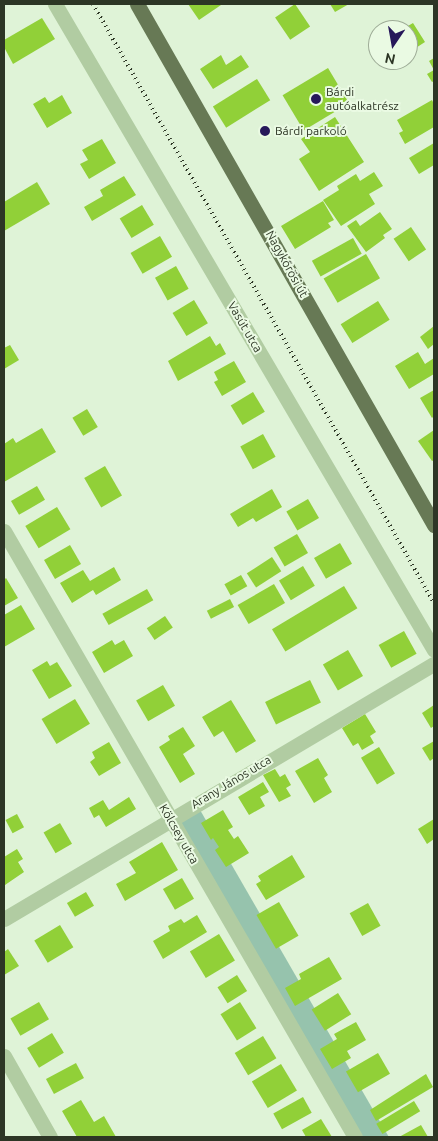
<!DOCTYPE html>
<meta charset="utf-8">
<style>
body{margin:0}
#map{position:relative;width:438px;height:1141px;overflow:hidden;background:#dff3d7;font-family:Ubuntu,sans-serif}
div>[style]{position:absolute}
[style*='--x']{left:calc(var(--x)*1px);top:calc(var(--y)*1px);width:calc(var(--w)*1px);rotate:calc(var(--a)*1deg)}
.green>*{inset:0;background:#96c3ad;transform-origin:0 0}
.building>*{inset:0;background:#91d038;transform-origin:0 0}
.minor>*{height:15px;margin:-7.5px;padding:0 7.5px;transform-origin:7.5px;border-radius:7.5px;background:#b1cca2}
.major>*{height:15px;margin:-7.5px;padding:0 7.5px;transform-origin:7.5px;border-radius:7.5px;background:#677955}
.rail>*{height:4px;margin-top:-2px;transform-origin:0;background:repeating-linear-gradient(90deg,#2d3625 0 1px,transparent 0 5px)}
.dots>*{width:14px;height:14px;translate:-50% -50%;box-sizing:border-box;border:2px solid #eafae3;border-radius:50%}
span{translate:-50% -50%;white-space:nowrap;text-align:center;line-height:1.15;-webkit-text-stroke:4px #eafae3;paint-order:stroke}
.poi-label{font-size:12px;color:#2d3625}
.left{translate:0 -50%;text-align:left}
.street-label{font-size:12px;color:#2d3625}
.frame{position:absolute;inset:0;border:5px solid #2d3625;pointer-events:none}
.north{position:absolute;left:368px;top:20px;width:50px;height:50px;box-sizing:border-box;background:#eafae3;border:1px solid #9eac97;border-radius:50%;rotate:192deg;font-size:14px;font-weight:700;line-height:20px;text-align:center;color:#2d3625}
.north::after{content:'';display:block;margin:auto;width:18px;height:22px;background:#27185a;clip-path:polygon(50% 0,100% 100%,50% 72%,0 100%)}
</style>
<div id="map">
<div class="green">
<i style="left:196px;top:803px;width:386px;height:30px;rotate:60deg"></i>
</div>
<div class="building">
<i style="clip-path:polygon(188px 4px,220px 4px,221px 5px,199px 20px)"></i>
<i style="left:295px;top:4px;width:27px;height:24px;rotate:56deg"></i>
<i style="clip-path:polygon(330px 4px,349px 4px,335px 12px)"></i>
<i style="clip-path:polygon(42px 18px,55px 39px,13px 64px,4px 47px,4px 40px)"></i>
<i style="clip-path:polygon(413px 23px,425px 42px,408px 53px,408px 30px,401px 30px)"></i>
<i style="clip-path:polygon(221px 55px,226px 65px,241px 55px,249px 67px,213px 89px,200px 69px)"></i>
<i style="clip-path:polygon(434px 58px,434px 81px,432px 82px,427px 74px,434px 70px,429px 61px)"></i>
<i style="left:328px;top:68px;width:41px;height:53px;rotate:59deg"></i>
<i style="left:257px;top:79px;width:25px;height:52px;rotate:58deg"></i>
<i style="clip-path:polygon(62px 95px,72px 113px,47px 128px,33px 104px,45px 97px,49px 103px)"></i>
<i style="clip-path:polygon(432px 100px,434px 104px,434px 127px,405px 144px,399px 133px,403px 131px,397px 120px)"></i>
<i style="clip-path:polygon(335px 117px,364px 162px,319px 191px,299px 159px,310px 152px,301px 139px)"></i>
<i style="clip-path:polygon(102px 139px,116px 163px,89px 179px,80px 164px,88px 160px,82px 150px)"></i>
<i style="clip-path:polygon(434px 143px,434px 165px,419px 174px,409px 158px)"></i>
<i style="clip-path:polygon(374px 172px,383px 186px,369px 194px,375px 204px,341px 226px,323px 200px,339px 190px,337px 186px,356px 174px,360px 181px)"></i>
<i style="clip-path:polygon(124px 176px,136px 195px,92px 221px,84px 207px,103px 196px,100px 190px)"></i>
<i style="clip-path:polygon(37px 182px,50px 204px,4px 231px,4px 202px)"></i>
<i style="clip-path:polygon(323px 201px,334px 220px,328px 223px,331px 227px,295px 249px,281px 226px)"></i>
<i style="left:142px;top:205px;width:23px;height:26px;rotate:59deg"></i>
<i style="clip-path:polygon(380px 212px,392px 229px,383px 235px,385px 238px,366px 252px,347px 226px,356px 220px,360px 226px)"></i>
<i style="left:411px;top:227px;width:27px;height:21px;rotate:56deg"></i>
<i style="left:160px;top:236px;width:24px;height:34px;rotate:60deg"></i>
<i style="left:353px;top:238px;width:18px;height:47px;rotate:61deg"></i>
<i style="left:366px;top:254px;width:28px;height:49px;rotate:60deg"></i>
<i style="left:176px;top:266px;width:26px;height:24px;rotate:61deg"></i>
<i style="left:194px;top:300px;width:27px;height:25px;rotate:59deg"></i>
<i style="left:378px;top:301px;width:22px;height:44px;rotate:58deg"></i>
<i style="clip-path:polygon(434px 326px,434px 344px,428px 349px,420px 337px)"></i>
<i style="clip-path:polygon(210px 336px,216px 346px,220px 343px,226px 354px,178px 381px,168px 361px)"></i>
<i style="clip-path:polygon(10px 345px,19px 360px,4px 369px,4px 348px)"></i>
<i style="clip-path:polygon(418px 352px,425px 364px,434px 358px,434px 374px,409px 389px,395px 366px)"></i>
<i style="clip-path:polygon(234px 361px,246px 382px,222px 396px,214px 382px,218px 380px,214px 372px)"></i>
<i style="clip-path:polygon(434px 390px,434px 416px,432px 418px,420px 398px)"></i>
<i style="left:253px;top:392px;width:23px;height:26px;rotate:59deg"></i>
<i style="left:87px;top:409px;width:21px;height:17px;rotate:59deg"></i>
<i style="clip-path:polygon(42px 428px,56px 452px,4px 482px,4px 444px,13px 438px,16px 443px)"></i>
<i style="clip-path:polygon(434px 430px,434px 460px,432px 461px,418px 441px)"></i>
<i style="left:263px;top:434px;width:26px;height:26px;rotate:61deg"></i>
<i style="left:105px;top:466px;width:34px;height:24px;rotate:60deg"></i>
<i style="left:37px;top:486px;width:16px;height:30px;rotate:60deg"></i>
<i style="clip-path:polygon(272px 489px,282px 507px,256px 522px,253px 518px,238px 527px,230px 514px)"></i>
<i style="left:308px;top:499px;width:22px;height:25px;rotate:60deg"></i>
<i style="left:57px;top:507px;width:26px;height:37px;rotate:59deg"></i>
<i style="left:297px;top:534px;width:22px;height:27px;rotate:60deg"></i>
<i style="left:340px;top:543px;width:24px;height:30px;rotate:60deg"></i>
<i style="left:70px;top:545px;width:22px;height:30px;rotate:60deg"></i>
<i style="left:272px;top:557px;width:17px;height:30px;rotate:57deg"></i>
<i style="left:303px;top:566px;width:23px;height:28px;rotate:59deg"></i>
<i style="clip-path:polygon(114px 567px,121px 580px,96px 595px,93px 590px,72px 603px,60px 583px,83px 570px,90px 581px)"></i>
<i style="left:241px;top:575px;width:13px;height:19px;rotate:61deg"></i>
<i style="clip-path:polygon(6px 578px,18px 598px,4px 606px,4px 580px)"></i>
<i style="left:274px;top:584px;width:22px;height:42px;rotate:60deg"></i>
<i style="left:344px;top:586px;width:26px;height:84px;rotate:59deg"></i>
<i style="left:147px;top:589px;width:13px;height:51px;rotate:61deg"></i>
<i style="left:230px;top:599px;width:9px;height:26px;rotate:63deg"></i>
<i style="clip-path:polygon(21px 605px,35px 629px,4px 647px,4px 615px)"></i>
<i style="left:165px;top:616px;width:14px;height:22px;rotate:56deg"></i>
<i style="left:404px;top:631px;width:26px;height:29px;rotate:61deg"></i>
<i style="clip-path:polygon(112px 640px,115px 645px,124px 640px,133px 656px,104px 673px,92px 652px)"></i>
<i style="left:348px;top:650px;width:30px;height:29px;rotate:60deg"></i>
<i style="clip-path:polygon(47px 661px,50px 666px,57px 662px,72px 686px,49px 699px,32px 670px)"></i>
<i style="left:310px;top:680px;width:25px;height:50px;rotate:64deg"></i>
<i style="left:163px;top:685px;width:24px;height:31px;rotate:60deg"></i>
<i style="left:75px;top:699px;width:29px;height:39px;rotate:59deg"></i>
<i style="clip-path:polygon(231px 700px,256px 741px,236px 753px,223px 731px,214px 737px,202px 717px)"></i>
<i style="clip-path:polygon(434px 705px,434px 726px,431px 728px,422px 713px)"></i>
<i style="clip-path:polygon(365px 714px,376px 732px,370px 736px,374px 743px,362px 750px,358px 743px,353px 746px,342px 728px)"></i>
<i style="clip-path:polygon(183px 727px,195px 746px,183px 754px,195px 774px,180px 783px,159px 747px,170px 740px,168px 736px)"></i>
<i style="clip-path:polygon(434px 741px,434px 758px,430px 761px,422px 748px)"></i>
<i style="clip-path:polygon(109px 742px,121px 763px,99px 776px,90px 762px,95px 758px,92px 752px)"></i>
<i style="left:379px;top:747px;width:31px;height:21px;rotate:59deg"></i>
<i style="clip-path:polygon(318px 758px,328px 775px,324px 778px,332px 792px,314px 803px,295px 771px)"></i>
<i style="clip-path:polygon(275px 769px,280px 777px,285px 774px,291px 785px,286px 788px,291px 796px,279px 802px,263px 775px)"></i>
<i style="clip-path:polygon(263px 782px,269px 792px,260px 797px,265px 806px,249px 815px,238px 797px)"></i>
<i style="clip-path:polygon(129px 797px,136px 809px,106px 827px,99px 815px,94px 818px,89px 808px,103px 800px,109px 810px)"></i>
<i style="clip-path:polygon(223px 810px,233px 827px,228px 830px,234px 839px,238px 836px,249px 853px,226px 867px,215px 850px,219px 847px,213px 838px,211px 840px,201px 823px)"></i>
<i style="left:17px;top:814px;width:15px;height:13px;rotate:62deg"></i>
<i style="clip-path:polygon(434px 819px,434px 839px,427px 844px,418px 829px)"></i>
<i style="left:60px;top:823px;width:24px;height:19px;rotate:60deg"></i>
<i style="clip-path:polygon(162px 842px,178px 870px,125px 901px,116px 884px,136px 873px,129px 862px)"></i>
<i style="clip-path:polygon(17px 849px,23px 859px,18px 862px,24px 872px,5px 885px,4px 857px)"></i>
<i style="clip-path:polygon(292px 855px,305px 877px,266px 900px,256px 884px,261px 881px,258px 876px)"></i>
<i style="left:182px;top:878px;width:24px;height:22px;rotate:60deg"></i>
<i style="left:86px;top:892px;width:16px;height:22px;rotate:60deg"></i>
<i style="left:279px;top:902px;width:39px;height:26px;rotate:60deg"></i>
<i style="left:368px;top:903px;width:26px;height:21px;rotate:61deg"></i>
<i style="clip-path:polygon(197px 915px,207px 932px,163px 959px,153px 941px,170px 931px,168px 926px,181px 919px,184px 923px)"></i>
<i style="left:60px;top:925px;width:26px;height:30px;rotate:59deg"></i>
<i style="left:219px;top:934px;width:31px;height:34px;rotate:59deg"></i>
<i style="clip-path:polygon(8px 949px,19px 966px,4px 975px,4px 952px)"></i>
<i style="clip-path:polygon(329px 957px,342px 979px,295px 1006px,285px 988px,301px 979px,299px 974px)"></i>
<i style="left:237px;top:975px;width:19px;height:23px;rotate:58deg"></i>
<i style="left:338px;top:993px;width:25px;height:31px;rotate:58deg"></i>
<i style="left:39px;top:1002px;width:20px;height:33px;rotate:60deg"></i>
<i style="left:240px;top:1002px;width:31px;height:23px;rotate:58deg"></i>
<i style="clip-path:polygon(356px 1022px,366px 1040px,347px 1051px,351px 1058px,332px 1069px,320px 1049px,337px 1039px,334px 1034px)"></i>
<i style="left:52px;top:1033px;width:23px;height:29px;rotate:59deg"></i>
<i style="left:263px;top:1036px;width:26px;height:33px;rotate:59deg"></i>
<i style="left:378px;top:1053px;width:24px;height:37px;rotate:60deg"></i>
<i style="left:76px;top:1063px;width:17px;height:34px;rotate:62deg"></i>
<i style="left:281px;top:1064px;width:31px;height:34px;rotate:59deg"></i>
<i style="clip-path:polygon(426px 1074px,433px 1087px,376px 1121px,370px 1110px)"></i>
<i style="left:303px;top:1097px;width:18px;height:34px;rotate:61deg"></i>
<i style="clip-path:polygon(81px 1100px,94px 1122px,104px 1116px,116px 1137px,77px 1137px,62px 1111px)"></i>
<i style="left:414px;top:1101px;width:12px;height:44px;rotate:59deg"></i>
<i style="clip-path:polygon(321px 1119px,332px 1137px,306px 1137px,302px 1130px)"></i>
<i style="clip-path:polygon(421px 1125px,428px 1137px,399px 1137px)"></i>
</div>
<div class="minor">
<i style="--x:55;--y:4;--w:749;--a:59.6"></i>
<i style="--x:4;--y:531;--w:700;--a:59.92"></i>
<i style="--x:4;--y:919;--w:500;--a:-30.7"></i>
<i style="--x:4;--y:1056;--w:93;--a:60.4"></i>
</div>
<div class="major">
<i style="--x:137;--y:4;--w:600;--a:60.31"></i>
</div>
<div class="rail">
<i style="--x:93;--y:4;--w:689;--a:60.35"></i>
</div>
<div class="dots">
<i style="left:316px;top:99px;background:#27185a"></i>
<i style="left:265px;top:131px;background:#27185a"></i>
</div>
<div class="poi-label">
<span class="left" style="left:326px;top:99px">Bárdi<br>autóalkatrész</span>
<span class="left" style="left:275px;top:131px">Bárdi parkoló</span>
</div>
<div class="street-label">
<span style="left:287px;top:264px;rotate:61deg">Nagykőrösi út</span>
<span style="left:245px;top:327px;rotate:60deg">Vasút utca</span>
<span style="left:231px;top:782px;rotate:-31deg">Arany János utca</span>
<span style="left:179px;top:834px;rotate:60deg">Kölcsey utca</span>
</div>
<div class="frame"></div>
<div class="north">N</div>
</div>
